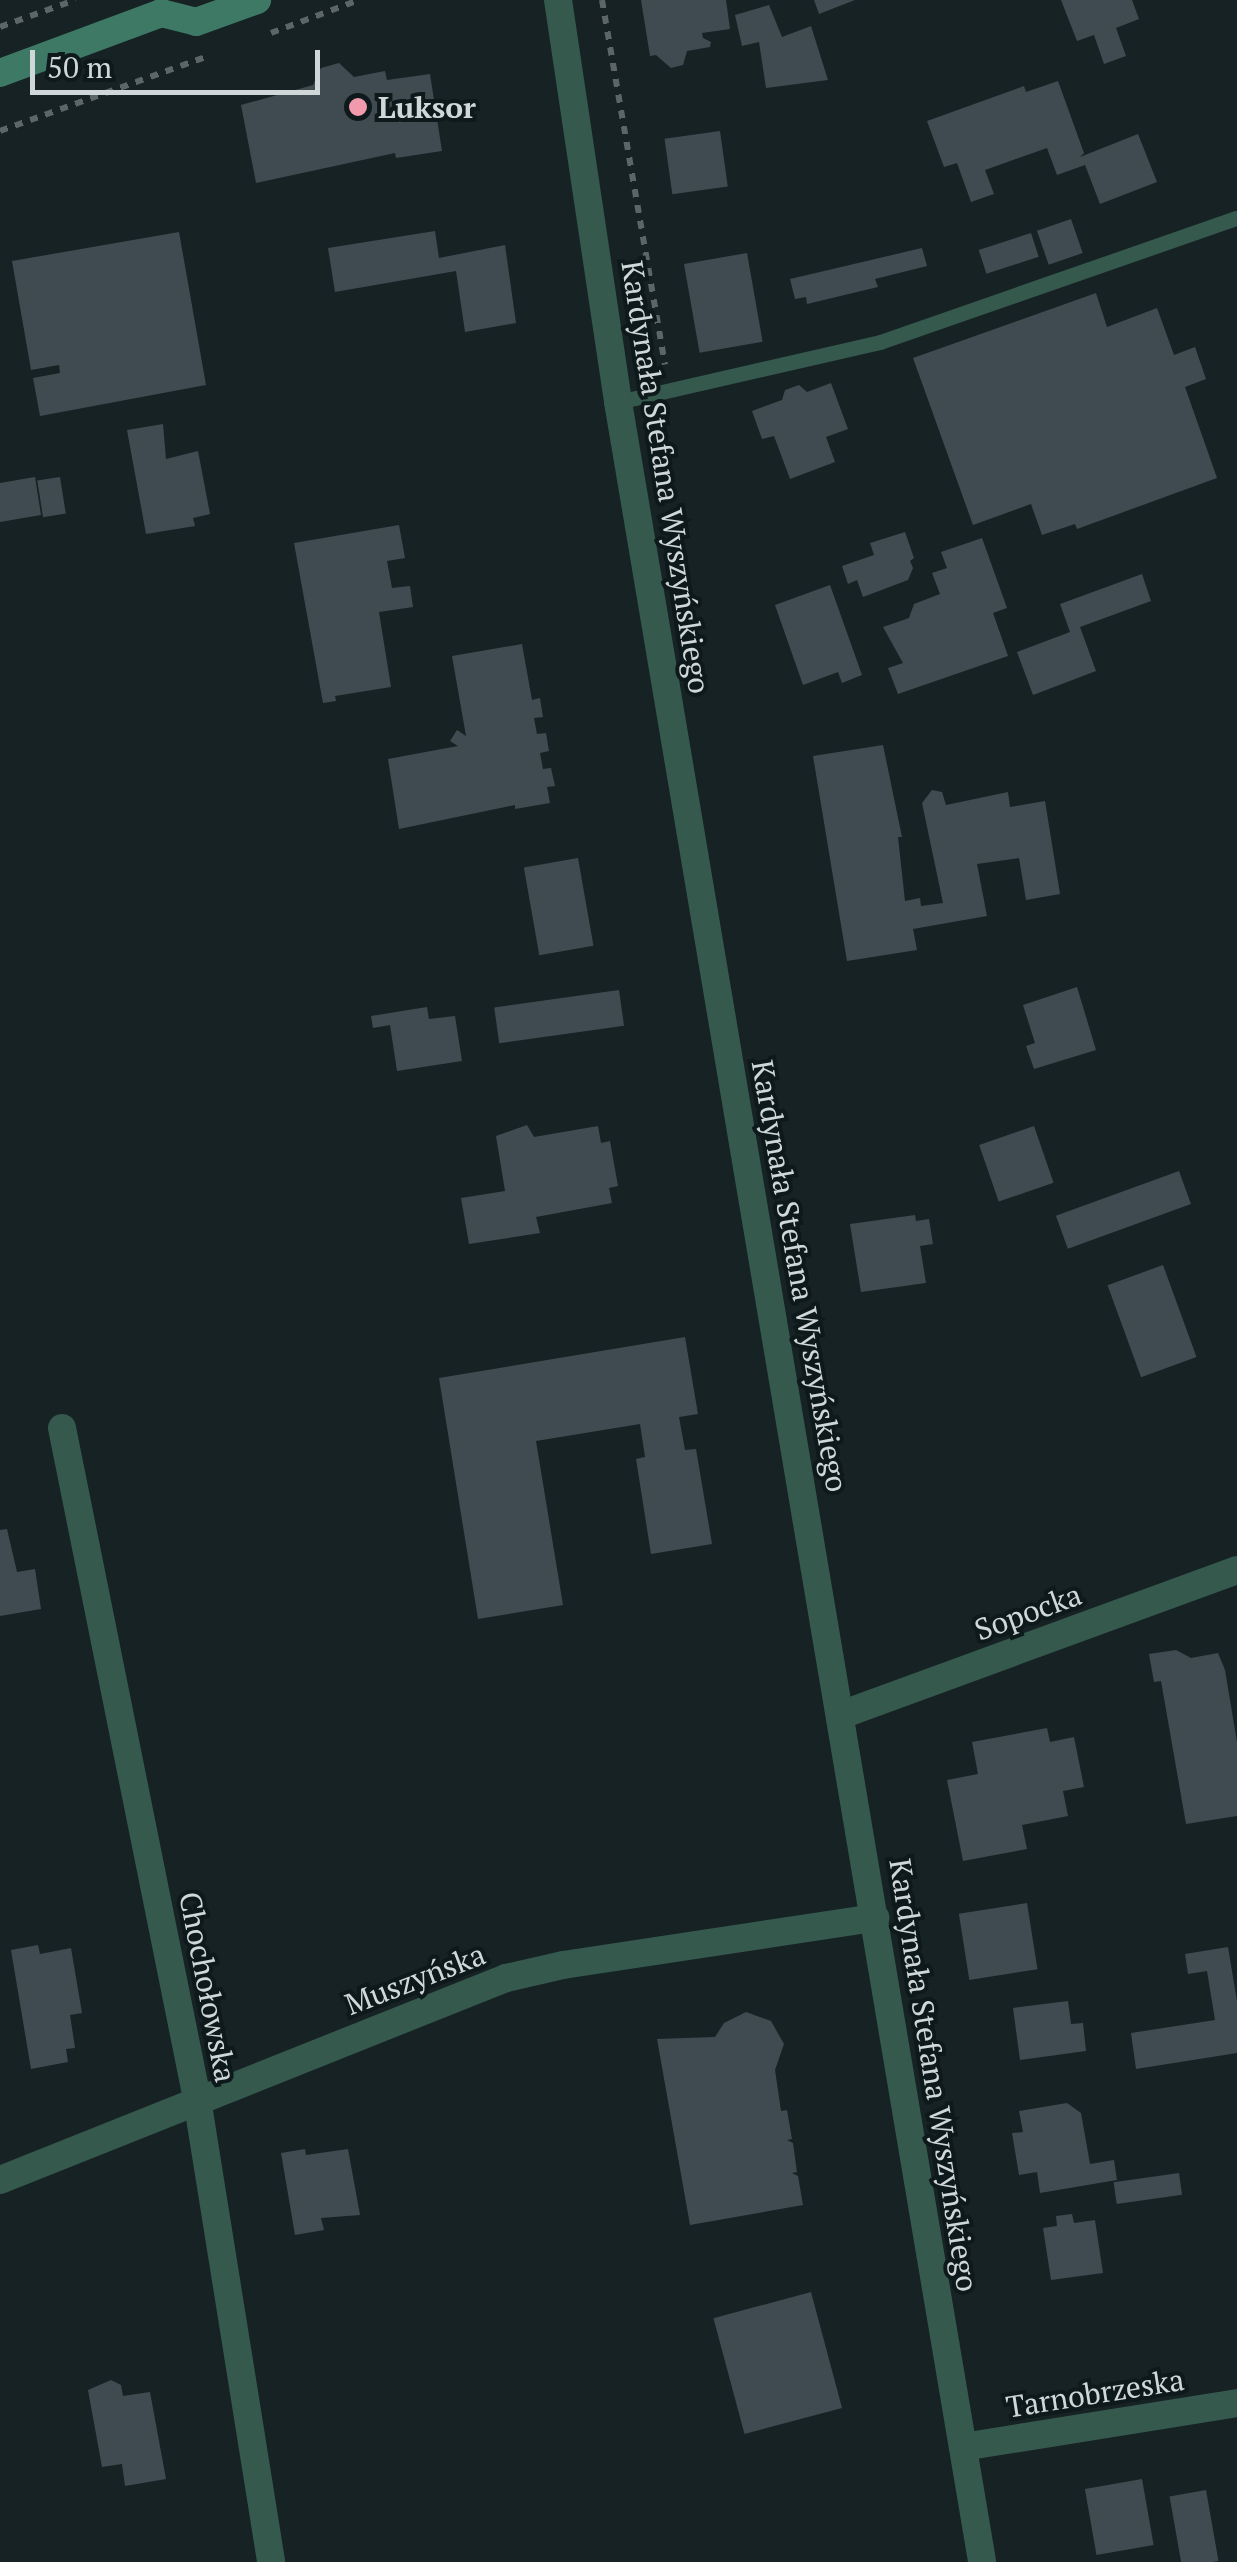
<!DOCTYPE html>
<meta charset="utf-8">
<style>
body{margin:0}
#map{position:relative;width:1237px;height:2562px;overflow:hidden;background:#162224;font-family:"PT Serif",serif}
div>[style]{position:absolute}
[style*='--x']{left:calc(var(--x)*1px);top:calc(var(--y)*1px);width:calc(var(--w)*1px);rotate:calc(var(--a)*1deg)}
.building>*{inset:0;background:#404b51;transform-origin:0 0}
.path>*{height:6px;margin-top:-3px;transform-origin:0;background:repeating-linear-gradient(90deg,#5c6667 0 8px,transparent 0 16px)}
.service>*{height:15px;margin:-7.5px;padding:0 7.5px;transform-origin:7.5px;border-radius:7.5px;background:#35594c}
.minor>*{height:28px;margin:-14px;padding:0 14px;transform-origin:14px;border-radius:14px;background:#35594c}
.secondary>*{height:28px;margin:-14px;padding:0 14px;transform-origin:14px;border-radius:14px;background:#3d7965}
.dots>*{width:28px;height:28px;translate:-50% -50%;box-sizing:border-box;border:5px solid #0d191a;border-radius:50%}
span{translate:-50% -50%;white-space:nowrap;text-align:center;line-height:1.15;-webkit-text-stroke:8px #0d191a;paint-order:stroke}
.poi-label{font-size:30px;color:#d0d7d8;font-weight:700}
.left{translate:0 -50%;text-align:left}
.street-label{font-size:30px;color:#d0d7d8}
.scale{position:absolute;left:30px;top:50px;width:290px;height:45px;box-sizing:border-box;border:5px solid #d0d7d8;border-top:0;padding-left:12px;font-size:30px;line-height:35px;white-space:nowrap;color:#d0d7d8;-webkit-text-stroke:8px #0d191a;paint-order:stroke}
</style>
<div id="map">
<div class="building">
<i style="clip-path:polygon(641px 0,726px 0,730px 29px,702px 33px,703px 38px,711px 42px,710px 47px,687px 51px,683px 65px,671px 68px,656px 55px,650px 56px)"></i>
<i style="clip-path:polygon(814px 0,855px 0,819px 14px)"></i>
<i style="clip-path:polygon(1061px 0,1132px 0,1139px 19px,1116px 28px,1126px 56px,1104px 64px,1094px 35px,1077px 41px)"></i>
<i style="clip-path:polygon(769px 5px,782px 37px,811px 26px,828px 80px,766px 88px,759px 42px,742px 46px,735px 15px)"></i>
<i style="clip-path:polygon(339px 63px,354px 77px,385px 71px,387px 80px,430px 74px,442px 151px,396px 158px,395px 153px,256px 183px,241px 105px,313px 85px,321px 68px)"></i>
<i style="clip-path:polygon(1058px 81px,1084px 153px,1080px 157px,1138px 134px,1157px 182px,1100px 204px,1085px 165px,1057px 175px,1047px 148px,985px 170px,994px 194px,971px 202px,957px 163px,944px 167px,927px 121px,1024px 86px,1026px 92px)"></i>
<i style="left:720px;top:131px;width:56px;height:56px;rotate:82deg"></i>
<i style="left:1071px;top:219px;width:36px;height:36px;rotate:71deg"></i>
<i style="clip-path:polygon(435px 231px,439px 258px,505px 245px,516px 323px,465px 332px,456px 271px,335px 292px,328px 248px)"></i>
<i style="clip-path:polygon(179px 232px,206px 385px,40px 416px,33px 378px,60px 373px,59px 365px,31px 370px,12px 261px)"></i>
<i style="left:1031px;top:233px;width:25px;height:55px;rotate:72deg"></i>
<i style="clip-path:polygon(922px 248px,927px 266px,875px 279px,878px 287px,807px 304px,806px 297px,795px 299px,790px 279px)"></i>
<i style="left:747px;top:253px;width:90px;height:64px;rotate:80deg"></i>
<i style="clip-path:polygon(1096px 293px,1107px 327px,1157px 308px,1174px 355px,1195px 347px,1206px 379px,1185px 387px,1217px 478px,1077px 529px,1075px 524px,1042px 535px,1031px 504px,973px 525px,913px 358px)"></i>
<i style="clip-path:polygon(831px 383px,848px 429px,826px 437px,835px 462px,790px 479px,774px 436px,762px 439px,752px 411px,782px 400px,785px 390px,799px 385px,807px 392px)"></i>
<i style="clip-path:polygon(163px 424px,166px 459px,198px 451px,210px 514px,193px 518px,195px 526px,146px 534px,127px 430px)"></i>
<i style="clip-path:polygon(35px 477px,41px 515px,0 522px,0 483px)"></i>
<i style="left:60px;top:477px;width:37px;height:23px;rotate:81deg"></i>
<i style="clip-path:polygon(399px 525px,405px 558px,387px 561px,392px 588px,410px 586px,413px 607px,379px 612px,391px 687px,335px 696px,336px 701px,323px 703px,294px 543px)"></i>
<i style="clip-path:polygon(905px 532px,914px 558px,910px 561px,913px 568px,908px 580px,863px 597px,857px 580px,848px 584px,842px 566px,874px 555px,870px 543px)"></i>
<i style="clip-path:polygon(982px 538px,1007px 608px,993px 613px,1008px 656px,898px 694px,888px 668px,903px 663px,883px 627px,909px 618px,914px 604px,940px 594px,932px 573px,947px 568px,941px 552px)"></i>
<i style="clip-path:polygon(1142px 574px,1151px 601px,1080px 627px,1096px 671px,1033px 695px,1017px 652px,1070px 632px,1060px 604px)"></i>
<i style="clip-path:polygon(830px 585px,862px 675px,842px 683px,838px 672px,803px 685px,775px 605px)"></i>
<i style="clip-path:polygon(522px 644px,532px 700px,540px 698px,543px 717px,534px 718px,537px 734px,546px 733px,549px 751px,540px 753px,543px 769px,551px 768px,555px 786px,547px 787px,550px 803px,515px 809px,515px 805px,399px 829px,388px 759px,458px 746px,450px 741px,457px 730px,466px 736px,452px 656px)"></i>
<i style="clip-path:polygon(883px 745px,902px 837px,898px 837px,905px 901px,920px 898px,921px 906px,943px 903px,922px 803px,932px 790px,942px 792px,946px 805px,1008px 792px,1010px 807px,1045px 801px,1060px 894px,1026px 900px,1019px 858px,977px 864px,987px 916px,913px 929px,917px 950px,847px 961px,813px 756px)"></i>
<i style="left:578px;top:858px;width:89px;height:55px;rotate:80deg"></i>
<i style="clip-path:polygon(1077px 987px,1096px 1050px,1034px 1069px,1026px 1046px,1035px 1043px,1023px 1005px)"></i>
<i style="left:619px;top:990px;width:36px;height:126px;rotate:82deg"></i>
<i style="clip-path:polygon(427px 1007px,429px 1019px,455px 1016px,462px 1061px,397px 1071px,390px 1025px,373px 1028px,371px 1016px)"></i>
<i style="clip-path:polygon(527px 1125px,534px 1137px,598px 1126px,601px 1143px,610px 1141px,618px 1186px,609px 1188px,612px 1203px,536px 1217px,540px 1233px,469px 1244px,461px 1198px,505px 1191px,496px 1136px)"></i>
<i style="left:1034px;top:1126px;width:60px;height:58px;rotate:71deg"></i>
<i style="left:1179px;top:1171px;width:35px;height:131px;rotate:70deg"></i>
<i style="clip-path:polygon(915px 1215px,916px 1221px,929px 1219px,933px 1244px,920px 1246px,926px 1283px,861px 1292px,850px 1224px)"></i>
<i style="left:1163px;top:1265px;width:98px;height:59px;rotate:70deg"></i>
<i style="clip-path:polygon(685px 1337px,698px 1414px,679px 1417px,685px 1450px,696px 1449px,712px 1544px,651px 1554px,636px 1459px,645px 1457px,640px 1424px,536px 1441px,563px 1605px,478px 1619px,439px 1378px)"></i>
<i style="clip-path:polygon(7px 1529px,17px 1572px,35px 1569px,41px 1609px,0 1616px,0 1530px)"></i>
<i style="clip-path:polygon(1176px 1650px,1191px 1658px,1218px 1653px,1225px 1670px,1237px 1742px,1237px 1816px,1186px 1824px,1161px 1681px,1154px 1682px,1149px 1654px)"></i>
<i style="clip-path:polygon(1047px 1728px,1050px 1742px,1074px 1737px,1084px 1787px,1063px 1791px,1068px 1816px,1022px 1825px,1027px 1849px,963px 1861px,947px 1780px,978px 1774px,972px 1742px)"></i>
<i style="left:1027px;top:1903px;width:67px;height:69px;rotate:81deg"></i>
<i style="clip-path:polygon(38px 1945px,40px 1954px,71px 1948px,82px 2013px,70px 2015px,75px 2048px,66px 2049px,68px 2062px,31px 2069px,11px 1950px)"></i>
<i style="clip-path:polygon(1228px 1947px,1237px 2001px,1237px 2053px,1136px 2069px,1131px 2033px,1215px 2020px,1207px 1971px,1188px 1974px,1185px 1954px)"></i>
<i style="clip-path:polygon(1068px 2001px,1071px 2024px,1083px 2023px,1086px 2051px,1020px 2060px,1013px 2008px)"></i>
<i style="clip-path:polygon(746px 2012px,771px 2021px,784px 2044px,775px 2070px,781px 2111px,787px 2110px,792px 2139px,787px 2140px,793px 2143px,797px 2172px,792px 2173px,798px 2176px,803px 2205px,690px 2225px,657px 2039px,715px 2037px,724px 2023px)"></i>
<i style="clip-path:polygon(1067px 2103px,1081px 2113px,1090px 2164px,1114px 2160px,1117px 2180px,1040px 2193px,1037px 2172px,1019px 2175px,1012px 2133px,1023px 2132px,1019px 2111px)"></i>
<i style="clip-path:polygon(305px 2149px,306px 2155px,348px 2149px,360px 2215px,321px 2218px,324px 2230px,295px 2235px,281px 2153px)"></i>
<i style="left:1179px;top:2173px;width:22px;height:66px;rotate:82deg"></i>
<i style="clip-path:polygon(1072px 2214px,1074px 2223px,1095px 2220px,1103px 2273px,1051px 2280px,1043px 2228px,1057px 2226px,1056px 2216px)"></i>
<i style="left:811px;top:2292px;width:120px;height:101px;rotate:75deg"></i>
<i style="clip-path:polygon(111px 2380px,121px 2385px,123px 2396px,150px 2392px,166px 2479px,125px 2486px,122px 2464px,102px 2467px,88px 2390px)"></i>
<i style="left:1142px;top:2479px;width:67px;height:58px;rotate:80deg"></i>
<i style="left:1206px;top:2490px;width:72px;height:37px;rotate:80deg"></i>
</div>
<div class="path">
<i style="--x:602;--y:0;--w:370;--a:80.2"></i>
<i style="--x:0;--y:27;--w:80;--a:-19.8"></i>
<i style="--x:271;--y:33;--w:94;--a:-20.6"></i>
<i style="--x:0;--y:131;--w:221;--a:-19.8"></i>
</div>
<div class="service">
<i style="--x:618;--y:402;--w:269;--a:-12.9"></i>
<i style="--x:880;--y:342;--w:378;--a:-19.2"></i>
</div>
<div class="minor">
<i style="--x:558;--y:0;--w:406;--a:81.5"></i>
<i style="--x:618;--y:402;--w:2190;--a:80.43"></i>
<i style="--x:62;--y:1428;--w:684;--a:78.62"></i>
<i style="--x:197;--y:2099;--w:469;--a:80.9"></i>
<i style="--x:841;--y:1715;--w:422;--a:-20.1"></i>
<i style="--x:0;--y:2180;--w:545;--a:-21.76"></i>
<i style="--x:506;--y:1978;--w:58;--a:-12.8"></i>
<i style="--x:563;--y:1965;--w:316;--a:-8.6"></i>
<i style="--x:963;--y:2447;--w:278;--a:-9.1"></i>
</div>
<div class="secondary">
<i style="--x:0;--y:73;--w:172;--a:-20.4"></i>
<i style="--x:161;--y:13;--w:36;--a:14"></i>
<i style="--x:196;--y:22;--w:65;--a:-19.8"></i>
</div>
<div class="dots">
<i style="left:358px;top:107px;background:#f29aad"></i>
</div>
<div class="poi-label">
<span class="left" style="left:378px;top:107px">Luksor</span>
</div>
<div class="street-label">
<span style="left:666px;top:477px;rotate:81deg">Kardynała Stefana Wyszyńskiego</span>
<span style="left:800px;top:1276px;rotate:80deg">Kardynała Stefana Wyszyńskiego</span>
<span style="left:1028px;top:1612px;rotate:-20deg">Sopocka</span>
<span style="left:415px;top:1979px;rotate:-21deg">Muszyńska</span>
<span style="left:208px;top:1987px;rotate:79deg">Chochołowska</span>
<span style="left:934px;top:2075px;rotate:81deg">Kardynała Stefana Wyszyńskiego</span>
<span style="left:1095px;top:2393px;rotate:-9deg">Tarnobrzeska</span>
</div>
<div class="scale">50 m</div>
</div>
